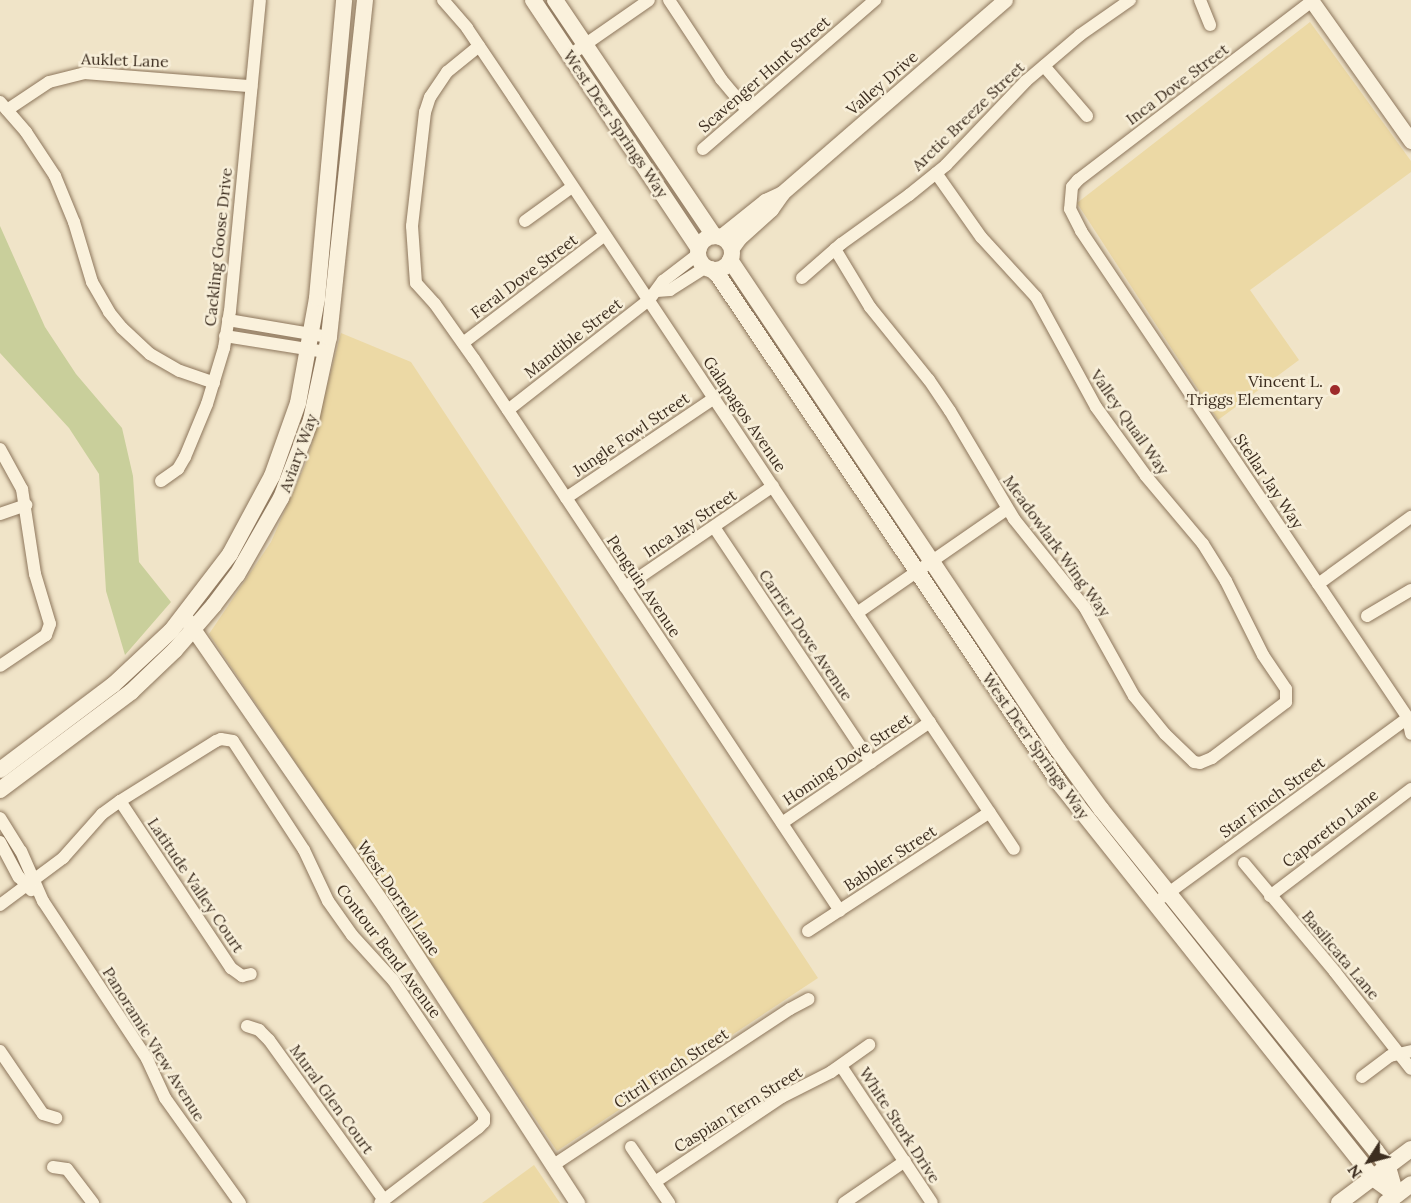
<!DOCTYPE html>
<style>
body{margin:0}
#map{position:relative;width:1411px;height:1203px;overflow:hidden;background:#f0e4c8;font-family:Lora,serif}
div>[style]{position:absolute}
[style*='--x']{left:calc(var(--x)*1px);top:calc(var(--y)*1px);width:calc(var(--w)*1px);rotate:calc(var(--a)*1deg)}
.green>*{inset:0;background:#c9cf9b}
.sand>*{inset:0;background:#ecd9a5}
.roads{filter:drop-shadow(0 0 2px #8d765c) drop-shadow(0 0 2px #8d765c)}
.minor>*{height:12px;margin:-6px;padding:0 6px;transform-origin:6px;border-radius:6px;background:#faf1dc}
.tertiary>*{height:15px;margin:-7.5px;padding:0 7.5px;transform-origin:7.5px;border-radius:7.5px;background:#faf1dc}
.secondary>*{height:16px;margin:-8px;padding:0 8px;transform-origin:8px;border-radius:8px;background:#faf1dc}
.secondary>.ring{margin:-8px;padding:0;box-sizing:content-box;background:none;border:16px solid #faf1dc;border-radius:50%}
.dots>*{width:16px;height:16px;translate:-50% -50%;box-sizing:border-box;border:3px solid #f7eed8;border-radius:50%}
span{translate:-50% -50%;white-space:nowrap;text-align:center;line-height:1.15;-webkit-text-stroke:5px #f7eed8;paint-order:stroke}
.street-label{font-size:16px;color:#3d2e20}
.poi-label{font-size:16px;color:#3d2e20}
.right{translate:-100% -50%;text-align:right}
.north{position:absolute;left:1339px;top:1131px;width:60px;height:60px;-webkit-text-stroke:4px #f7eed8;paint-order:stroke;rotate:234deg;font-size:16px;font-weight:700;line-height:24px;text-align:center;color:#3d2e20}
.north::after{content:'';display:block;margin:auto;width:21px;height:27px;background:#3d2e20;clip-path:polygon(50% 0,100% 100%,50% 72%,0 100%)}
</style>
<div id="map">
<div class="green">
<i style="clip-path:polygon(0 226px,45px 327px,76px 374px,122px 428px,133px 476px,139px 562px,171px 602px,125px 655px,106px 591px,99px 474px,69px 428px,0 353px)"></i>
</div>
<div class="sand">
<i style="clip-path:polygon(1310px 22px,1411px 161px,1411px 172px,1250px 290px,1299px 360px,1218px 420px,1077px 203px)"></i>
<i style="clip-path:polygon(341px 333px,411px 362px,818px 978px,557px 1151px,209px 634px,271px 542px,308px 458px)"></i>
<i style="clip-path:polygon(534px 1165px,560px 1203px,482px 1203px)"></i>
</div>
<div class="roads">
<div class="minor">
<i style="--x:443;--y:0;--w:37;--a:49"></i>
<i style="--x:467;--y:28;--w:84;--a:56.1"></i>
<i style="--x:514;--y:98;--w:902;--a:56.35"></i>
<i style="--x:669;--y:0;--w:95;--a:56.6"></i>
<i style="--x:721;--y:79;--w:40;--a:50"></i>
<i style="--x:1200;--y:0;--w:27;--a:68"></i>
<i style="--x:1312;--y:1;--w:295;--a:142.6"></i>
<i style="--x:1078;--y:180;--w:9;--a:131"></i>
<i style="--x:1072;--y:187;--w:22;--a:95"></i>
<i style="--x:1070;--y:209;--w:25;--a:63"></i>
<i style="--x:1081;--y:231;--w:587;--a:56.12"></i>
<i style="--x:1408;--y:718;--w:16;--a:79"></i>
<i style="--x:479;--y:46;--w:41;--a:140.9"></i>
<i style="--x:447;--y:72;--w:30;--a:124"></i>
<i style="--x:430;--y:97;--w:16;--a:108"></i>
<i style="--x:425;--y:112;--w:115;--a:96.5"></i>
<i style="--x:412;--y:226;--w:57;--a:86"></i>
<i style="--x:416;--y:283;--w:28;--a:48"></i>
<i style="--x:435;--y:304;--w:67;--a:54.7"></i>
<i style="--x:474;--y:359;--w:662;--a:56.45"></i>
<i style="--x:570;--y:55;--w:96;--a:-34.8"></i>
<i style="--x:1044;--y:66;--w:66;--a:49.3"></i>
<i style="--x:0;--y:102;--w:40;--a:49"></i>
<i style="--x:26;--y:132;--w:53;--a:56.6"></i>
<i style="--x:55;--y:176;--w:50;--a:67.6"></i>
<i style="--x:74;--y:222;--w:63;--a:73.3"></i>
<i style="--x:92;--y:282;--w:34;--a:60"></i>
<i style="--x:109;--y:312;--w:21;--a:51"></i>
<i style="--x:122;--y:328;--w:38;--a:43"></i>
<i style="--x:150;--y:354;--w:34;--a:30"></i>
<i style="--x:180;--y:371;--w:36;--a:19"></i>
<i style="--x:7;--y:110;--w:50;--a:-33.7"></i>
<i style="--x:49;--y:82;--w:36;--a:-14"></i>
<i style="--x:84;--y:73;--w:168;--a:4.5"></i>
<i style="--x:703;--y:149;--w:228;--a:-40.9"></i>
<i style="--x:525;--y:221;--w:58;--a:-35.9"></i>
<i style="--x:835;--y:249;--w:68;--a:58.9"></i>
<i style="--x:870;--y:307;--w:94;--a:51.1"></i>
<i style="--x:929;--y:380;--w:37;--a:56"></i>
<i style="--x:950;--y:411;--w:126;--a:59.3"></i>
<i style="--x:1014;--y:519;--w:114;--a:51.4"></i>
<i style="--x:1085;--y:608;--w:101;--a:60.9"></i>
<i style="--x:1134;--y:696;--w:49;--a:50.8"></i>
<i style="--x:1165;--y:734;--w:40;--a:44"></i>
<i style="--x:1194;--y:762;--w:6;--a:9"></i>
<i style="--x:1200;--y:763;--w:13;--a:-23"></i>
<i style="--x:1212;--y:758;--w:93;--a:-37.1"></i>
<i style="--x:1286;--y:702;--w:13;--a:-90"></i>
<i style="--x:1286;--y:689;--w:41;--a:-124.1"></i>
<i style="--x:1263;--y:655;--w:83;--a:-116.6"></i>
<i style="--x:1226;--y:581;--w:44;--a:-121.9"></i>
<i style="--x:1203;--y:544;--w:89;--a:-130"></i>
<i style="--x:1146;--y:476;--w:85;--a:-125.9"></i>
<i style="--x:1096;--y:407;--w:125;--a:-118.6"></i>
<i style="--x:1036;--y:297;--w:81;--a:-132.5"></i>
<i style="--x:981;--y:237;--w:78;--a:-125.1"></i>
<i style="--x:802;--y:278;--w:52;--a:-41.1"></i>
<i style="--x:841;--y:244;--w:84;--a:-35.8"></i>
<i style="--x:909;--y:195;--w:48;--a:-39"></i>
<i style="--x:946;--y:165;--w:116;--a:-46.4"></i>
<i style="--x:1026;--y:81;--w:71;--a:-40.4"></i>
<i style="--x:1080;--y:35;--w:61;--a:-35"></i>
<i style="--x:657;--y:291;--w:13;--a:-4"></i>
<i style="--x:670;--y:290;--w:43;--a:-32.6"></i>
<i style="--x:228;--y:320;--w:102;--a:9.6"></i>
<i style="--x:225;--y:336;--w:102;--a:9"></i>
<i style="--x:463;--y:343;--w:178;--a:-37.3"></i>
<i style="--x:508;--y:410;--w:179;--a:-38"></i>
<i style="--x:649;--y:300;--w:24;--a:-54"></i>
<i style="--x:663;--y:281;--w:44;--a:-37.6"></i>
<i style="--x:0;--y:449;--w:46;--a:61.2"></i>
<i style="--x:22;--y:489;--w:86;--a:81.3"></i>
<i style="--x:35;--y:574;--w:52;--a:73.3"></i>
<i style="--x:50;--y:624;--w:12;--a:110"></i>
<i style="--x:46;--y:635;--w:55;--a:146"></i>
<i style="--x:161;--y:481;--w:21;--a:-35"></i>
<i style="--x:178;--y:469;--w:14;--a:-60"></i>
<i style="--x:185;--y:457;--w:57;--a:-67.5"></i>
<i style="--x:207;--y:404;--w:59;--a:-73.1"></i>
<i style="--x:224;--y:348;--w:37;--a:-81"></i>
<i style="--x:230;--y:311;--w:312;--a:-84.5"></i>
<i style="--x:566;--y:498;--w:179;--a:-34"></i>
<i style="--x:0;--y:514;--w:28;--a:-19"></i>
<i style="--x:714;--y:527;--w:283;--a:56.3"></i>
<i style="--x:1318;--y:584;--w:115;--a:-35.8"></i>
<i style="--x:625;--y:587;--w:179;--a:-34.3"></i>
<i style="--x:857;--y:613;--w:183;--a:-34.7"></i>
<i style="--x:1367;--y:616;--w:51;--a:-30.6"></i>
<i style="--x:120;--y:801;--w:201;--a:56.4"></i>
<i style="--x:231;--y:968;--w:14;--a:36"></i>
<i style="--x:242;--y:976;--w:9;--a:-13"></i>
<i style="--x:0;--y:818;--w:39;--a:58"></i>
<i style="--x:21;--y:851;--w:55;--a:66.3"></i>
<i style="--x:43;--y:901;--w:189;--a:56.6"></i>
<i style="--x:147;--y:1059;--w:43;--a:65.2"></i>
<i style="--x:165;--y:1098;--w:129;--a:54.5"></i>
<i style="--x:782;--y:823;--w:179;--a:-34.3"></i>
<i style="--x:0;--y:842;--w:40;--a:62"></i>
<i style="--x:19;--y:877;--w:18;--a:47"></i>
<i style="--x:1244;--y:863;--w:142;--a:50.1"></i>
<i style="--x:1335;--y:972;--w:123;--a:51.9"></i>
<i style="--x:1270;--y:896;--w:177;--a:-37.2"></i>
<i style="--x:1163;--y:897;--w:303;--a:-36.2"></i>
<i style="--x:0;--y:905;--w:79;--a:-36.7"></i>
<i style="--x:63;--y:858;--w:59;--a:-48.4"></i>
<i style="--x:102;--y:814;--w:22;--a:-36"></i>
<i style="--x:120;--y:801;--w:113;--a:-32"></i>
<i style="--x:216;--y:741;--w:5;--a:-22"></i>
<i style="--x:221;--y:739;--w:12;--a:9"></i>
<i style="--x:233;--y:741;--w:130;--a:56.9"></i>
<i style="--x:304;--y:850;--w:56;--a:64.8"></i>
<i style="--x:328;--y:901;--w:42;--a:54.8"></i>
<i style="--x:352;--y:935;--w:61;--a:47.7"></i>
<i style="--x:393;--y:980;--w:164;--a:56.2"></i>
<i style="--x:484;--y:1116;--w:6;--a:90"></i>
<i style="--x:484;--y:1122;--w:8;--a:135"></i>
<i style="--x:478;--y:1128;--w:123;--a:142.6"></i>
<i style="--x:808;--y:931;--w:217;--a:-33.2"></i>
<i style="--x:247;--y:1026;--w:13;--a:18"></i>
<i style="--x:259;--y:1030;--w:14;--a:45"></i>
<i style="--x:269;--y:1040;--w:197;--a:54.3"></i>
<i style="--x:0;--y:1051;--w:76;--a:55.7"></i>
<i style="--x:43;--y:1114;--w:14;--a:17"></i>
<i style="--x:841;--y:1066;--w:164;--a:56.4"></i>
<i style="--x:1362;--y:1077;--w:35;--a:-37"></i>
<i style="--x:1390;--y:1056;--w:22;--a:-13"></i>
<i style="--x:631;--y:1147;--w:68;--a:55.8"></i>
<i style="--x:552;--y:1166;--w:285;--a:-33.4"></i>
<i style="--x:790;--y:1009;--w:21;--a:-28"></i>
<i style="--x:53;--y:1167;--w:14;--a:8"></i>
<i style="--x:67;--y:1169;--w:43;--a:52.6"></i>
<i style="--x:655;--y:1182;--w:153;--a:-33.8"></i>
<i style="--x:782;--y:1097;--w:55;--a:-27"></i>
<i style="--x:831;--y:1072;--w:47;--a:-35.4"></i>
<i style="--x:844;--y:1203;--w:74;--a:-34.5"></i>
</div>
<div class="tertiary">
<i style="--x:1311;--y:0;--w:173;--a:54.7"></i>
<i style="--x:720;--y:237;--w:58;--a:-38.7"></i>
<i style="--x:765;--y:201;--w:19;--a:-25"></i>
<i style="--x:782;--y:193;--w:295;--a:-40.9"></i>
<i style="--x:731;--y:249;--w:14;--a:-54"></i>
<i style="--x:739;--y:238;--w:43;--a:-42.2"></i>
<i style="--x:771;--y:209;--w:19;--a:-55"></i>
<i style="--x:187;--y:620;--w:349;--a:55.4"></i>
<i style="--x:385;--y:907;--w:353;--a:57"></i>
</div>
<div class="secondary">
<i style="--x:533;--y:0;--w:299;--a:56.3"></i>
<i style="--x:555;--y:0;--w:285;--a:56"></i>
<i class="ring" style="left:698px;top:236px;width:18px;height:18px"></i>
<i style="--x:730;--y:260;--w:590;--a:56.2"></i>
<i style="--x:1058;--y:750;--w:73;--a:53.9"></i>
<i style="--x:1101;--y:809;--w:439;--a:51.2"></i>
<i style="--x:1376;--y:1151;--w:20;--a:53"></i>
<i style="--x:1388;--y:1167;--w:29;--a:74"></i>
<i style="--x:711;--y:269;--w:9;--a:41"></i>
<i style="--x:718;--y:275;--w:613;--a:56.1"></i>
<i style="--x:1060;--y:784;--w:485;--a:51.5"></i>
<i style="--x:1362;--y:1164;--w:18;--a:52"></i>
<i style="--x:1373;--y:1178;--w:29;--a:36"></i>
<i style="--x:0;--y:770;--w:141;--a:-37"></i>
<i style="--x:113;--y:685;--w:79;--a:-43"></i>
<i style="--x:171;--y:631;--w:97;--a:-52.5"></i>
<i style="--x:230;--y:554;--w:89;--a:-61.7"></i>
<i style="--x:272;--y:476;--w:77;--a:-70.4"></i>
<i style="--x:298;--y:403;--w:107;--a:-79.7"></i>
<i style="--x:317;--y:298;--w:299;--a:-84.8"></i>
<i style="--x:0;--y:790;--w:164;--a:-36.8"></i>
<i style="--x:131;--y:692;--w:61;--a:-43.7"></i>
<i style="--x:175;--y:650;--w:60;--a:-49.1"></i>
<i style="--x:214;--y:605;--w:38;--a:-53"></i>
<i style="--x:237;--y:575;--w:89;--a:-60.3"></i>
<i style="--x:281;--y:498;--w:84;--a:-69"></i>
<i style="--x:311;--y:420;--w:85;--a:-77.8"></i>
<i style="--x:329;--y:337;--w:339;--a:-83.9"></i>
<i style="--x:1339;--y:1203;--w:90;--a:-36.9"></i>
<i style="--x:1386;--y:1203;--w:31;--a:-37"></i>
</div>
</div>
<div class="dots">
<i style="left:1335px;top:390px;background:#9e2a2b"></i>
</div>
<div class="street-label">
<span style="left:125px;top:60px;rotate:2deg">Auklet Lane</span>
<span style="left:764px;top:74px;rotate:-41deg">Scavenger Hunt Street</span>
<span style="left:882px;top:83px;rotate:-41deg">Valley Drive</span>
<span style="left:1177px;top:84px;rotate:-37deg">Inca Dove Street</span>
<span style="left:968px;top:116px;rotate:-44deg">Arctic Breeze Street</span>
<span style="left:616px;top:124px;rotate:56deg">West Deer Springs Way</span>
<span style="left:218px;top:247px;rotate:-84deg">Cackling Goose Drive</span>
<span style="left:524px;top:276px;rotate:-37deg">Feral Dove Street</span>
<span style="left:573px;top:338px;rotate:-38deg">Mandible Street</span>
<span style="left:745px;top:414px;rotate:56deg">Galapagos Avenue</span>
<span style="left:1130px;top:422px;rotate:55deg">Valley Quail Way</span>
<span style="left:631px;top:434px;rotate:-34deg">Jungle Fowl Street</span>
<span style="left:298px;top:453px;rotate:-70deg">Aviary Way</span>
<span style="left:1269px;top:481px;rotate:56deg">Stellar Jay Way</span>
<span style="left:690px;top:523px;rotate:-34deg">Inca Jay Street</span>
<span style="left:1057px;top:546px;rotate:54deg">Meadowlark Wing Way</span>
<span style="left:644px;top:586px;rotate:56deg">Penguin Avenue</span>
<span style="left:806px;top:635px;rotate:56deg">Carrier Dove Avenue</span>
<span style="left:1036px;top:746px;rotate:55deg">West Deer Springs Way</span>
<span style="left:847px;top:759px;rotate:-34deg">Homing Dove Street</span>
<span style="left:1272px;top:797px;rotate:-36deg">Star Finch Street</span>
<span style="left:1330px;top:828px;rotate:-38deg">Caporetto Lane</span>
<span style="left:890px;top:858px;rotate:-33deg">Babbler Street</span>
<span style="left:196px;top:885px;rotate:56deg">Latitude Valley Court</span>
<span style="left:399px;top:898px;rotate:56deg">West Dorrell Lane</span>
<span style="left:389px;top:951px;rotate:53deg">Contour Bend Avenue</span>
<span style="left:1341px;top:955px;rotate:50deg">Basilicata Lane</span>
<span style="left:154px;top:1044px;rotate:58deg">Panoramic View Avenue</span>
<span style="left:671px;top:1068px;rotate:-33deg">Citril Finch Street</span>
<span style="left:332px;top:1099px;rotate:54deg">Mural Glen Court</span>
<span style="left:738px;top:1109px;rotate:-32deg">Caspian Tern Street</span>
<span style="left:900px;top:1125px;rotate:57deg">White Stork Drive</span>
</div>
<div class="poi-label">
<span class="right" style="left:1323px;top:390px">Vincent L.<br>Triggs Elementary</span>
</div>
<div class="north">N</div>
</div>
